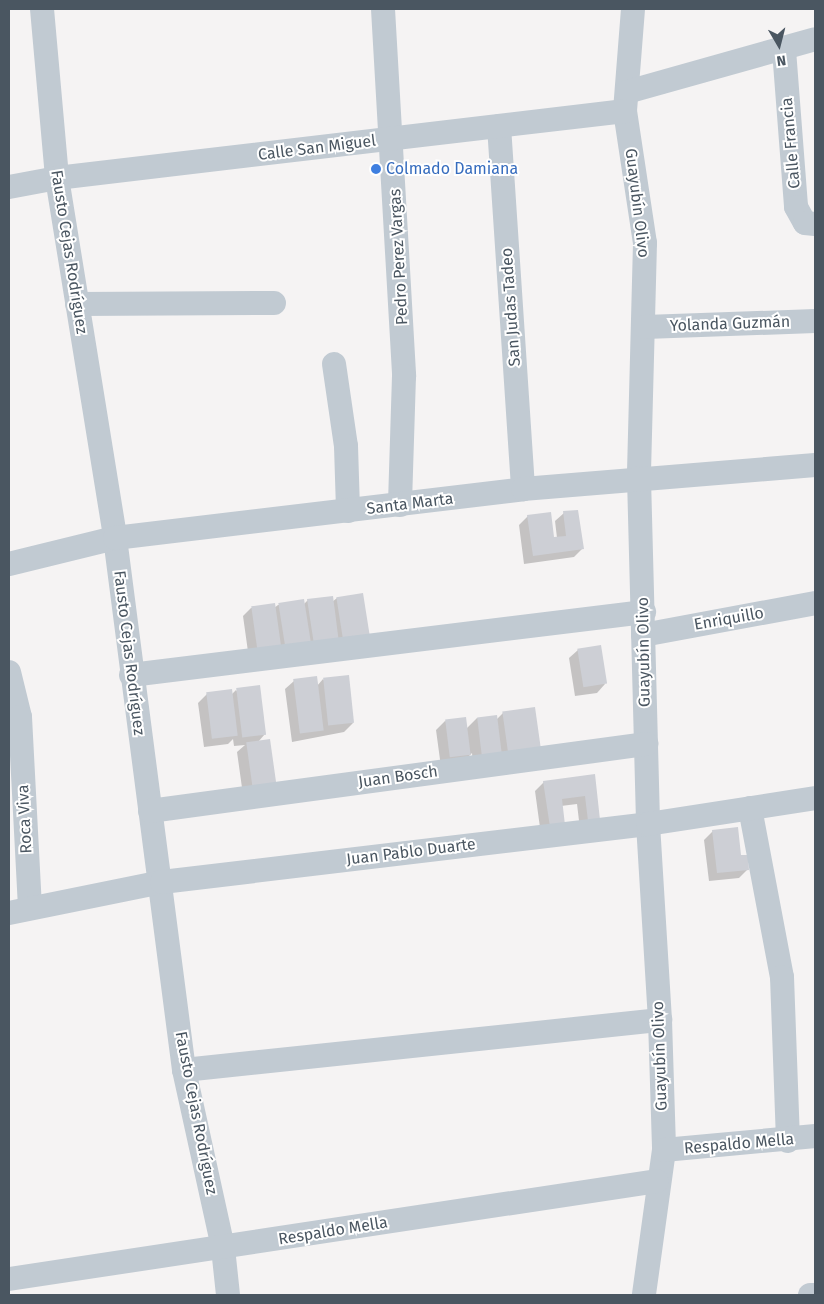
<!DOCTYPE html>
<meta charset="utf-8">
<style>
body{margin:0}
#map{position:relative;width:824px;height:1304px;overflow:hidden;background:#f5f3f3;font-family:"Fira Sans",sans-serif}
div>[style]{position:absolute}
[style*='--x']{left:calc(var(--x)*1px);top:calc(var(--y)*1px);width:calc(var(--w)*1px);rotate:calc(var(--a)*1deg)}
.shadow>*{inset:0;background:#0003}
.building>*{inset:0;background:#cdcfd5;transform-origin:0 0}
.street>*{height:24px;margin:-12px;padding:0 12px;transform-origin:12px;border-radius:12px;background:#c1cad2}
.dots>*{width:14px;height:14px;translate:-50% -50%;box-sizing:border-box;border:2px solid #fff;border-radius:50%}
span{translate:-50% -50%;white-space:nowrap;text-align:center;line-height:1.15;-webkit-text-stroke:4px #fff;paint-order:stroke}
.street-label{font-size:16px;color:#4a5661}
.shop-label{font-size:16px;color:#366cbe}
.left{translate:0 -50%;text-align:left}
.frame{position:absolute;inset:0;border:10px solid #4a5661;pointer-events:none}
.north{position:absolute;left:754px;top:20px;width:50px;height:50px;-webkit-text-stroke:4px #fff;paint-order:stroke;rotate:172deg;font-size:14px;font-weight:700;line-height:20px;text-align:center;color:#4a5661}
.north::after{content:'';display:block;margin:auto;width:18px;height:22px;background:#4a5661;clip-path:polygon(50% 0,100% 100%,50% 72%,0 100%)}
</style>
<div id="map">
<div class="shadow">
<i style="clip-path:polygon(564px 513px,582px 549px,574px 557px,524px 564px,519px 525px,528px 516px,553px 539px,557px 538px,555px 521px)"></i>
<i style="clip-path:polygon(337px 598px,368px 637px,250px 666px,243px 616px,251px 608px,274px 608px,278px 605px,304px 604px,308px 600px,332px 602px)"></i>
<i style="clip-path:polygon(578px 650px,605px 684px,597px 693px,575px 696px,569px 658px)"></i>
<i style="clip-path:polygon(323px 679px,353px 723px,344px 732px,292px 742px,285px 689px,294px 681px,317px 686px)"></i>
<i style="clip-path:polygon(236px 690px,265px 734px,258px 742px,275px 790px,244px 802px,237px 752px,245px 745px,234px 746px,233px 739px,228px 744px,204px 747px,198px 703px,207px 694px,231px 695px)"></i>
<i style="clip-path:polygon(503px 713px,539px 751px,473px 764px,472px 753px,461px 764px,441px 767px,436px 730px,445px 721px,466px 729px,477px 718px,496px 720px)"></i>
<i style="clip-path:polygon(593px 775px,599px 819px,580px 829px,577px 804px,561px 806px,563px 824px,541px 835px,535px 791px,544px 782px)"></i>
<i style="clip-path:polygon(713px 831px,748px 869px,739px 878px,709px 881px,704px 840px)"></i>
</div>
<div class="building">
<i style="clip-path:polygon(578px 510px,584px 549px,533px 556px,527px 515px,551px 512px,554px 537px,566px 536px,563px 511px)"></i>
<i style="left:363px;top:593px;width:46px;height:27px;rotate:81deg"></i>
<i style="clip-path:polygon(333px 596px,339px 643px,315px 651px,307px 599px)"></i>
<i style="left:304px;top:599px;width:52px;height:26px;rotate:81deg"></i>
<i style="left:275px;top:603px;width:51px;height:24px;rotate:82deg"></i>
<i style="left:601px;top:645px;width:39px;height:24px;rotate:81deg"></i>
<i style="left:349px;top:675px;width:48px;height:26px;rotate:84deg"></i>
<i style="left:317px;top:676px;width:55px;height:24px;rotate:83deg"></i>
<i style="left:260px;top:685px;width:50px;height:24px;rotate:83deg"></i>
<i style="left:232px;top:689px;width:47px;height:26px;rotate:83deg"></i>
<i style="left:535px;top:707px;width:45px;height:33px;rotate:82deg"></i>
<i style="left:497px;top:715px;width:38px;height:20px;rotate:83deg"></i>
<i style="left:466px;top:717px;width:38px;height:21px;rotate:83deg"></i>
<i style="left:270px;top:739px;width:52px;height:24px;rotate:82deg"></i>
<i style="clip-path:polygon(595px 774px,600px 820px,588px 821px,585px 796px,562px 799px,565px 825px,550px 827px,543px 781px)"></i>
<i style="clip-path:polygon(738px 827px,741px 855px,748px 855px,749px 870px,717px 873px,712px 830px)"></i>
</div>
<div class="street">
<i style="--x:42;--y:9;--w:170;--a:84.9"></i>
<i style="--x:57;--y:178;--w:365;--a:80.8"></i>
<i style="--x:115;--y:538;--w:536;--a:82.61"></i>
<i style="--x:184;--y:1070;--w:182;--a:77.6"></i>
<i style="--x:223;--y:1248;--w:47;--a:83.9"></i>
<i style="--x:383;--y:9;--w:368;--a:86.7"></i>
<i style="--x:404;--y:376;--w:129;--a:91.8"></i>
<i style="--x:633;--y:9;--w:102;--a:94.5"></i>
<i style="--x:625;--y:111;--w:134;--a:81.4"></i>
<i style="--x:645;--y:243;--w:235;--a:91.5"></i>
<i style="--x:639;--y:478;--w:346;--a:88.5"></i>
<i style="--x:648;--y:824;--w:196;--a:86.5"></i>
<i style="--x:660;--y:1020;--w:130;--a:88.2"></i>
<i style="--x:664;--y:1150;--w:146;--a:97.9"></i>
<i style="--x:784;--y:50;--w:157;--a:85.6"></i>
<i style="--x:796;--y:207;--w:18;--a:61"></i>
<i style="--x:805;--y:223;--w:10;--a:6"></i>
<i style="--x:627;--y:92;--w:195;--a:-15.7"></i>
<i style="--x:499;--y:126;--w:364;--a:86.2"></i>
<i style="--x:9;--y:187;--w:49;--a:-10.6"></i>
<i style="--x:57;--y:178;--w:572;--a:-6.73"></i>
<i style="--x:77;--y:304;--w:197;--a:-0.3"></i>
<i style="--x:645;--y:327;--w:170;--a:-2"></i>
<i style="--x:334;--y:364;--w:83;--a:81.7"></i>
<i style="--x:346;--y:446;--w:65;--a:88.2"></i>
<i style="--x:9;--y:564;--w:109;--a:-13.8"></i>
<i style="--x:115;--y:538;--w:411;--a:-6.8"></i>
<i style="--x:523;--y:489;--w:293;--a:-4.7"></i>
<i style="--x:643;--y:635;--w:175;--a:-10.5"></i>
<i style="--x:9;--y:672;--w:46;--a:76.3"></i>
<i style="--x:20;--y:717;--w:191;--a:87"></i>
<i style="--x:131;--y:675;--w:517;--a:-7"></i>
<i style="--x:750;--y:808;--w:172;--a:79.3"></i>
<i style="--x:782;--y:977;--w:164;--a:87.9"></i>
<i style="--x:150;--y:811;--w:501;--a:-7.69"></i>
<i style="--x:9;--y:913;--w:156;--a:-11.5"></i>
<i style="--x:162;--y:882;--w:489;--a:-6.8"></i>
<i style="--x:648;--y:824;--w:169;--a:-8.8"></i>
<i style="--x:184;--y:1070;--w:479;--a:-6"></i>
<i style="--x:664;--y:1150;--w:152;--a:-5.3"></i>
<i style="--x:9;--y:1279;--w:655;--a:-8.6"></i>
<i style="--x:810;--y:1295;--w:5;--a:0"></i>
</div>
<div class="dots">
<i style="left:376px;top:169px;background:#3f7fe0"></i>
</div>
<div class="street-label">
<span style="left:791px;top:143px;rotate:-95deg">Calle Francia</span>
<span style="left:317px;top:148px;rotate:-7deg">Calle San Miguel</span>
<span style="left:637px;top:203px;rotate:83deg">Guayubín Olivo</span>
<span style="left:69px;top:252px;rotate:81deg">Fausto Cejas Rodríguez</span>
<span style="left:399px;top:257px;rotate:-93deg">Pedro Perez Vargas</span>
<span style="left:511px;top:307px;rotate:-94deg">San Judas Tadeo</span>
<span style="left:730px;top:324px;rotate:-2deg">Yolanda Guzmán</span>
<span style="left:410px;top:504px;rotate:-7deg">Santa Marta</span>
<span style="left:729px;top:619px;rotate:-10deg">Enriquillo</span>
<span style="left:644px;top:652px;rotate:-91deg">Guayubín Olivo</span>
<span style="left:129px;top:653px;rotate:83deg">Fausto Cejas Rodríguez</span>
<span style="left:398px;top:777px;rotate:-8deg">Juan Bosch</span>
<span style="left:25px;top:819px;rotate:-93deg">Roca Viva</span>
<span style="left:411px;top:852px;rotate:-7deg">Juan Pablo Duarte</span>
<span style="left:660px;top:1056px;rotate:-92deg">Guayubín Olivo</span>
<span style="left:196px;top:1113px;rotate:79deg">Fausto Cejas Rodríguez</span>
<span style="left:739px;top:1144px;rotate:-5deg">Respaldo Mella</span>
<span style="left:333px;top:1231px;rotate:-9deg">Respaldo Mella</span>
</div>
<div class="shop-label">
<span class="left" style="left:386px;top:169px">Colmado Damiana</span>
</div>
<div class="frame"></div>
<div class="north">N</div>
</div>
